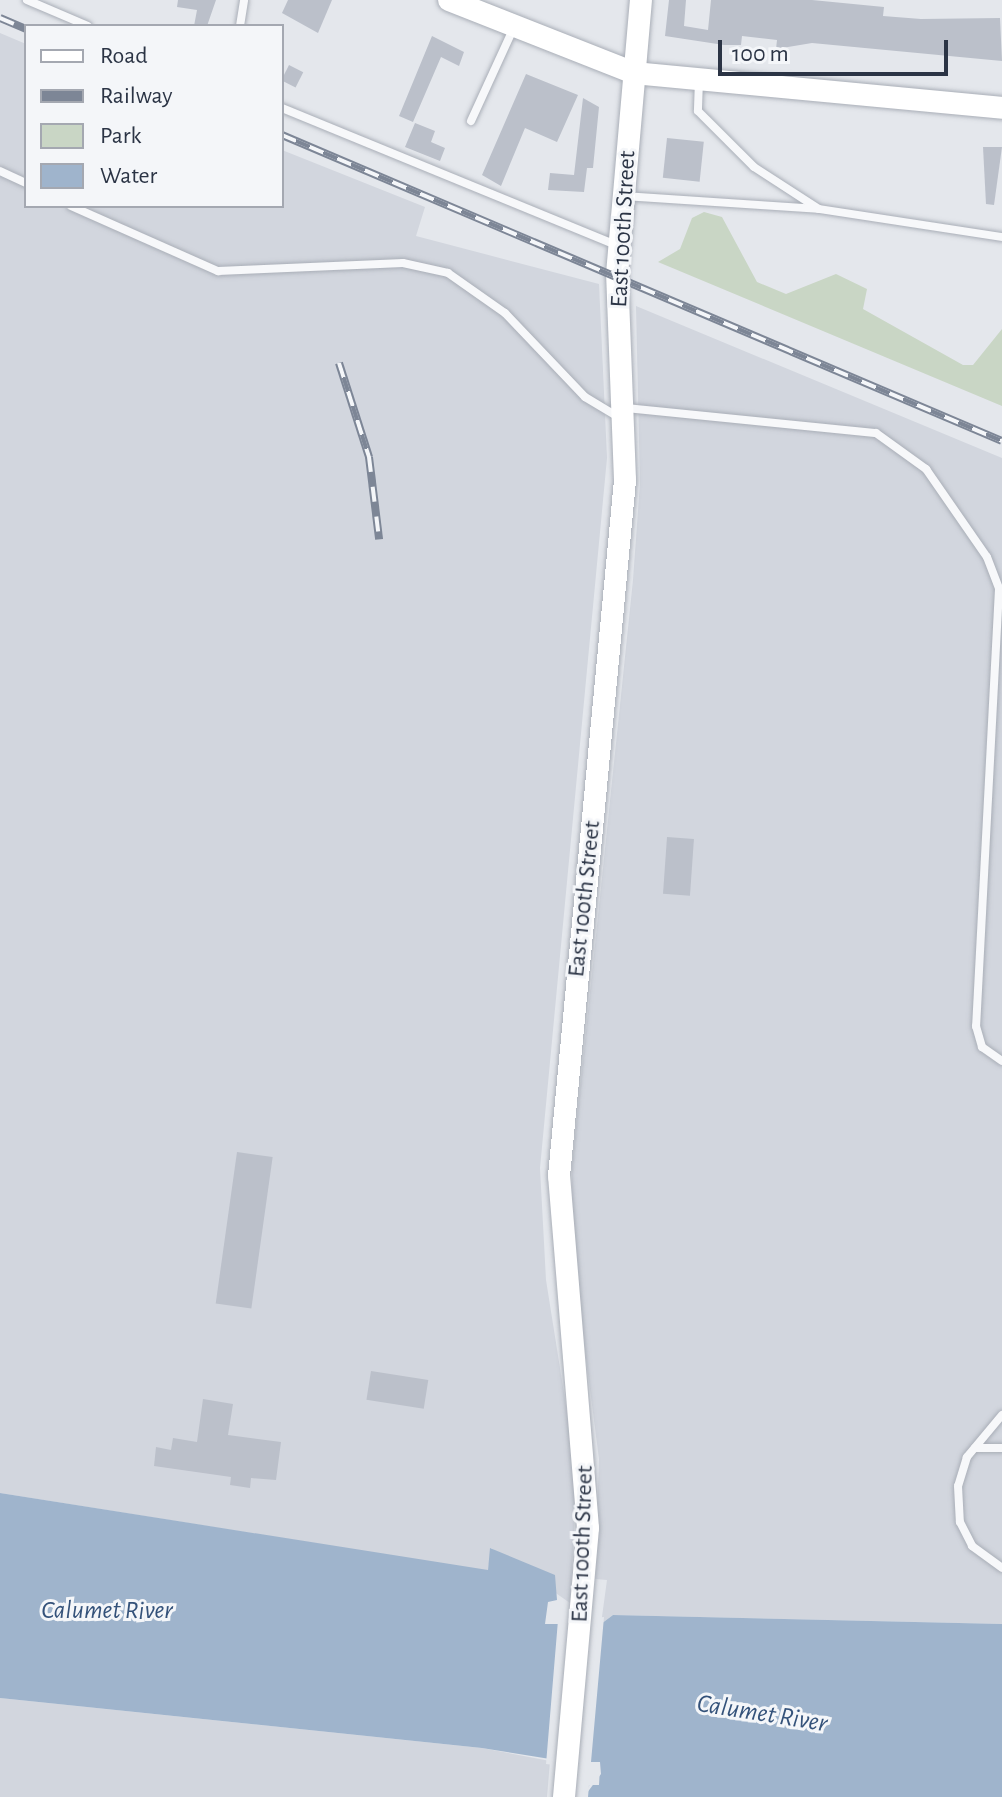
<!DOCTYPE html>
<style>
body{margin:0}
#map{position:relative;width:1002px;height:1797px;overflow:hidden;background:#e4e7ec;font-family:"Alegreya Sans",sans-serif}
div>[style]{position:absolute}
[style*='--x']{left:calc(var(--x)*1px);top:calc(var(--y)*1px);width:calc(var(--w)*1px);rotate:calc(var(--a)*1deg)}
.built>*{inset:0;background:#d2d6de}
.green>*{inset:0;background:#c9d6c5}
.water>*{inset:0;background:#9fb4cc}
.pier>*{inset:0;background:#e4e7ec}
.building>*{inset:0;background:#bbc0ca;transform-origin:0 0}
.roads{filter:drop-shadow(0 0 2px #a9aeb7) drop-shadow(0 0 2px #a9aeb7)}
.lane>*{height:8px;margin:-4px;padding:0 4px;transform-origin:4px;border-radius:4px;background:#f7f8fa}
.secondary>*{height:22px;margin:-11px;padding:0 11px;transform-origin:11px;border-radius:11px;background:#fff}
.rail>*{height:8px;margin-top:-4px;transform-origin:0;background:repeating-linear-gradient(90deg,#f4f6f9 0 15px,#7d8696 0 30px);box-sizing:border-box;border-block:2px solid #7d8696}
span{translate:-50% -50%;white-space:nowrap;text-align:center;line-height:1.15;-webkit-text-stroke:6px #f4f6f9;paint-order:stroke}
.street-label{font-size:24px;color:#2b3445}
.water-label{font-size:26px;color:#34527a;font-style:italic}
.legend{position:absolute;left:24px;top:24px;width:260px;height:184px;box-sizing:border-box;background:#f4f6f9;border:2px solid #a4a8b1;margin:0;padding:10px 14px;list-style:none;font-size:24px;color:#2b3445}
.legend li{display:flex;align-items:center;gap:16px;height:40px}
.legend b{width:40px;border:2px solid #a4a8b1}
.scale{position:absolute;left:718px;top:40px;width:230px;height:36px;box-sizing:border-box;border:4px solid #2b3445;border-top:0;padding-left:10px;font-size:24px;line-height:28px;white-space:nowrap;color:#2b3445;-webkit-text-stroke:6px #f4f6f9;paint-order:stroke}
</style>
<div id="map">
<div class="built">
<i style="clip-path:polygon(0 33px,26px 44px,26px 206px,282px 206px,282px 150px,425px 207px,416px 236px,599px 284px,607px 458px,540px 1168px,546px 1280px,577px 1475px,570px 1603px,491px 1548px,488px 1571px,0 1493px)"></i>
<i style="clip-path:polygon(636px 306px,1002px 458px,1002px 1624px,613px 1615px,601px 1624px,607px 1580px,595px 1579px,599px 1459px,572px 1250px,572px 1166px,633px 580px,640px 483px)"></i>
<i style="clip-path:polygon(0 1698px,482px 1748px,550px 1761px,547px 1797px,0 1797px)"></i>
</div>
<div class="green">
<i style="clip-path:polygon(704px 212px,722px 217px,757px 282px,786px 294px,836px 274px,867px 289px,863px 309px,963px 365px,973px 365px,1002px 329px,1002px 406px,658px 262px,680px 249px,692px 218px)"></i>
</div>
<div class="water">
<i style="clip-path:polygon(0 1493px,488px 1570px,490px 1548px,555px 1575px,557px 1600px,548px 1602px,545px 1624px,601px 1624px,613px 1615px,1002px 1624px,1002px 1797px,588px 1797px,589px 1785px,599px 1785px,600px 1767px,482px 1748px,0 1698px)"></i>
</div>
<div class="pier">
<i style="clip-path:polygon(604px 1617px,591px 1762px,600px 1762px,601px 1774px,584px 1797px,596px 1770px,546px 1764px,558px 1620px)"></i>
</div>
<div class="building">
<i style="clip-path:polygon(178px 0,216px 0,207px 26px,194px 26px,197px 10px,177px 7px)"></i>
<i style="clip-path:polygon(288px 0,332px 0,318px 33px,282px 13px)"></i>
<i style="clip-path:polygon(669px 0,686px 0,684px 26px,708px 30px,711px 0,812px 0,884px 7px,883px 16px,921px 19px,1000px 18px,1002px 61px,812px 43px,776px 49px,777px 40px,742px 36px,741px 45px,724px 45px,665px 36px)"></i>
<i style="clip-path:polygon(432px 36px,464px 52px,459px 66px,441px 57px,413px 122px,399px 116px)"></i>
<i style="left:289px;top:65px;width:16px;height:17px;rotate:27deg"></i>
<i style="clip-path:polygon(526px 74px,578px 95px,557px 142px,525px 128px,501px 186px,482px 175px)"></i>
<i style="clip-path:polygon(583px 98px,599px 107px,593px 168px,587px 168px,584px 192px,548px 190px,550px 173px,574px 175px)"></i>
<i style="clip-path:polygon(415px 123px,435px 131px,431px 142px,445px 148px,440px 161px,405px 147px)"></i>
<i style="left:667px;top:138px;width:37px;height:40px;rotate:6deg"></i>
<i style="clip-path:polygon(983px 147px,1002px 147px,994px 205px,986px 204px)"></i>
<i style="left:667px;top:837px;width:27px;height:57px;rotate:4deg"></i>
<i style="left:237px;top:1152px;width:36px;height:153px;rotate:8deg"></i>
<i style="left:371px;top:1371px;width:58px;height:29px;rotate:9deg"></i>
<i style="clip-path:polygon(203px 1399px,233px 1404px,228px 1435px,281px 1442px,276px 1480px,251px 1478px,250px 1488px,230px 1485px,231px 1477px,154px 1466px,156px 1447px,171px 1450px,173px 1438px,197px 1442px)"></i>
</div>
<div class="roads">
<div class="lane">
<i style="--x:27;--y:0;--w:66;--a:23.1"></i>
<i style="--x:240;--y:26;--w:26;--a:-81"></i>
<i style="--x:699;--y:80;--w:31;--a:92"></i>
<i style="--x:698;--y:111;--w:79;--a:45"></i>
<i style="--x:754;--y:167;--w:77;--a:32.9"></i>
<i style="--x:819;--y:209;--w:185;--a:8.7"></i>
<i style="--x:282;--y:108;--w:363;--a:22.3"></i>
<i style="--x:471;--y:121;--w:103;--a:-65.4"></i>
<i style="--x:0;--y:171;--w:29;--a:25"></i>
<i style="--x:624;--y:196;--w:194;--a:3.8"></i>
<i style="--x:71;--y:206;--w:161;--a:23.9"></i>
<i style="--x:218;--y:271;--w:185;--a:-2.5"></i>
<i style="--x:403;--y:263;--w:46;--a:12.5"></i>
<i style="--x:448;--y:273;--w:70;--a:35.1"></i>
<i style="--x:505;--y:313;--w:116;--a:46.4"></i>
<i style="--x:585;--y:397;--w:41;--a:31"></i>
<i style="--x:625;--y:408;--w:252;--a:5.7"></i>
<i style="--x:876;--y:433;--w:62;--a:35.8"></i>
<i style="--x:926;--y:469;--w:107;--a:55.3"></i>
<i style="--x:987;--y:557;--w:34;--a:69"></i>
<i style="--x:999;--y:589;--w:438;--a:93"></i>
<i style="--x:976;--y:1026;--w:22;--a:74"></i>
<i style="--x:982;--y:1047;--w:24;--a:35"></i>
<i style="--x:1002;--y:1415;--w:55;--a:129.8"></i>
<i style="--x:967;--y:1457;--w:30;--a:107"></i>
<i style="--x:958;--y:1486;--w:36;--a:87"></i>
<i style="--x:960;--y:1522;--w:27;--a:63"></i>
<i style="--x:972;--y:1546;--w:37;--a:36"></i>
<i style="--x:975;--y:1448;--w:27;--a:0"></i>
</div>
<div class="secondary">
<i style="--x:449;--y:0;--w:199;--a:21.5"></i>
<i style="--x:634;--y:73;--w:370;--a:5.4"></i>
<i style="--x:564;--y:1797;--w:270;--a:-84.9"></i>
<i style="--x:588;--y:1528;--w:353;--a:-94.7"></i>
<i style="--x:559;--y:1176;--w:699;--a:-84.58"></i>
<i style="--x:625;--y:480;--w:206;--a:-92.2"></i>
<i style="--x:617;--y:274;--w:275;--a:-85"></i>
</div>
</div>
<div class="rail">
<i style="--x:0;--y:18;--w:28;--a:23"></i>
<i style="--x:282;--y:135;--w:782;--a:23.03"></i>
<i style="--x:339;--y:363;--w:99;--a:72.3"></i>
<i style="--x:369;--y:457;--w:83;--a:83"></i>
</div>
<div class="street-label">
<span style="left:624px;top:229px;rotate:-87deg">East 100th Street</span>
<span style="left:585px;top:899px;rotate:-84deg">East 100th Street</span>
<span style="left:583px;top:1544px;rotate:-88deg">East 100th Street</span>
</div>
<div class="water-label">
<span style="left:107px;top:1611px">Calumet River</span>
<span style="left:762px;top:1714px;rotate:9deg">Calumet River</span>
</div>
<ul class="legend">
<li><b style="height:10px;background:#fff"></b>Road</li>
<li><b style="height:10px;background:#7d8696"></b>Railway</li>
<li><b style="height:22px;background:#c9d6c5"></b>Park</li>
<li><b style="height:22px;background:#9fb4cc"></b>Water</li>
</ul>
<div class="scale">100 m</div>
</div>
